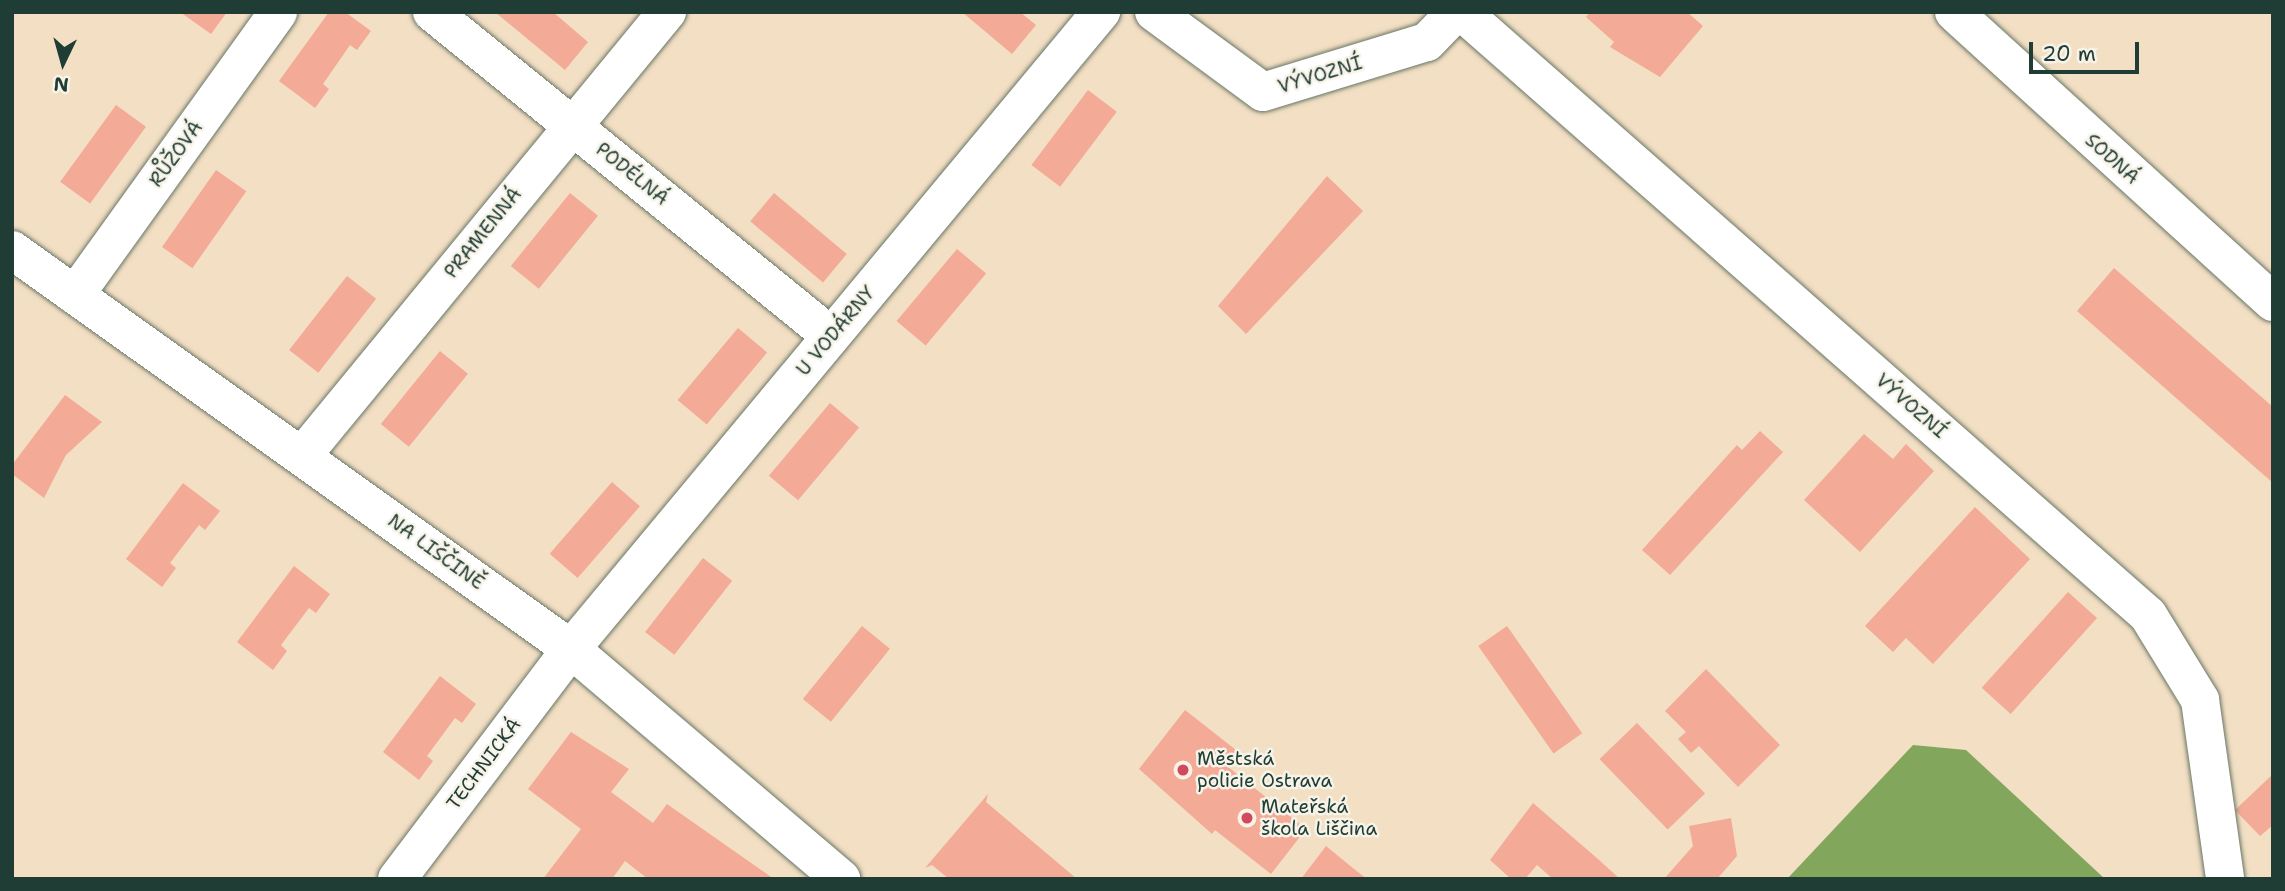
<!DOCTYPE html>
<meta charset="utf-8">
<style>
body{margin:0}
#map{position:relative;width:2285px;height:891px;overflow:hidden;background:#f3dfc4;font-family:"Shantell Sans",sans-serif}
div>[style]{position:absolute}
[style*='--x']{left:calc(var(--x)*1px);top:calc(var(--y)*1px);width:calc(var(--w)*1px);rotate:calc(var(--a)*1deg)}
.forest>*{inset:0;background:#82a65c}
.building>*{inset:0;background:#f3aa97;transform-origin:0 0}
.roads{filter:drop-shadow(0 0 2px #697666) drop-shadow(0 0 2px #697666)}
.minor>*{height:38px;margin:-19px;padding:0 19px;transform-origin:19px;border-radius:19px;background:#fff}
.dots>*{width:19px;height:19px;translate:-50% -50%;box-sizing:border-box;border:4px solid #f7f3e8;border-radius:50%}
span{translate:-50% -50%;white-space:nowrap;text-align:center;line-height:1.15;-webkit-text-stroke:5px #f7f3e8;paint-order:stroke}
.street-label{font-size:19px;color:#1f3d34}
.poi-label{font-size:19px;color:#1f3d34}
.left{translate:0 -50%;text-align:left}
.frame{position:absolute;inset:0;border:14px solid #1f3d34;pointer-events:none}
.north{position:absolute;left:28px;top:28px;width:70px;height:70px;-webkit-text-stroke:5px #f7f3e8;paint-order:stroke;rotate:185deg;font-size:19px;font-weight:700;line-height:28px;text-align:center;color:#1f3d34}
.north::after{content:'';display:block;margin:auto;width:24px;height:32px;background:#1f3d34;clip-path:polygon(50% 0,100% 100%,50% 72%,0 100%)}
.scale{position:absolute;left:2029px;top:42px;width:110px;height:32px;box-sizing:border-box;border:4px solid #1f3d34;border-top:0;padding-left:9px;font-size:21px;line-height:24px;white-space:nowrap;color:#1f3d34;-webkit-text-stroke:5px #f7f3e8;paint-order:stroke}
</style>
<div id="map">
<div class="forest">
<i style="clip-path:polygon(1913px 745px,1966px 750px,2105px 879px,1787px 879px)"></i>
</div>
<div class="building">
<i style="clip-path:polygon(180px 12px,227px 12px,211px 34px)"></i>
<i style="clip-path:polygon(329px 12px,345px 12px,371px 31px,357px 50px,350px 45px,323px 84px,329px 89px,315px 108px,279px 81px)"></i>
<i style="clip-path:polygon(495px 12px,553px 12px,588px 42px,565px 70px)"></i>
<i style="clip-path:polygon(962px 12px,1020px 12px,1036px 25px,1012px 54px)"></i>
<i style="clip-path:polygon(1590px 12px,1687px 12px,1703px 26px,1660px 77px,1610px 47px,1614px 42px,1586px 17px)"></i>
<i style="left:1088px;top:90px;width:36px;height:94px;rotate:37deg"></i>
<i style="left:116px;top:105px;width:37px;height:95px;rotate:36deg"></i>
<i style="left:216px;top:170px;width:37px;height:94px;rotate:35deg"></i>
<i style="clip-path:polygon(1327px 176px,1363px 211px,1246px 334px,1218px 306px)"></i>
<i style="left:570px;top:193px;width:36px;height:94px;rotate:39deg"></i>
<i style="left:774px;top:193px;width:95px;height:37px;rotate:40deg"></i>
<i style="left:957px;top:249px;width:38px;height:94px;rotate:40deg"></i>
<i style="clip-path:polygon(2114px 268px,2273px 407px,2273px 483px,2077px 311px)"></i>
<i style="left:347px;top:276px;width:37px;height:94px;rotate:38deg"></i>
<i style="left:738px;top:328px;width:38px;height:94px;rotate:40deg"></i>
<i style="left:440px;top:351px;width:36px;height:94px;rotate:39deg"></i>
<i style="clip-path:polygon(65px 395px,102px 422px,66px 455px,44px 498px,12px 474px,12px 465px)"></i>
<i style="left:830px;top:403px;width:38px;height:95px;rotate:40deg"></i>
<i style="clip-path:polygon(1760px 431px,1783px 452px,1670px 575px,1642px 550px,1737px 445px,1742px 450px)"></i>
<i style="clip-path:polygon(1864px 434px,1893px 459px,1906px 444px,1934px 471px,1860px 552px,1804px 500px)"></i>
<i style="left:612px;top:482px;width:37px;height:95px;rotate:41deg"></i>
<i style="clip-path:polygon(183px 483px,220px 511px,205px 530px,199px 525px,170px 563px,176px 568px,162px 587px,126px 559px)"></i>
<i style="clip-path:polygon(1975px 507px,2030px 559px,1933px 664px,1906px 638px,1893px 652px,1865px 626px)"></i>
<i style="left:703px;top:558px;width:37px;height:94px;rotate:38deg"></i>
<i style="clip-path:polygon(294px 566px,330px 594px,316px 613px,309px 608px,281px 645px,287px 651px,273px 670px,237px 642px)"></i>
<i style="left:2068px;top:592px;width:39px;height:129px;rotate:42deg"></i>
<i style="left:862px;top:626px;width:36px;height:94px;rotate:39deg"></i>
<i style="left:1507px;top:626px;width:131px;height:35px;rotate:55deg"></i>
<i style="clip-path:polygon(1706px 669px,1780px 745px,1738px 787px,1699px 746px,1691px 753px,1678px 739px,1686px 732px,1665px 711px)"></i>
<i style="clip-path:polygon(440px 676px,476px 704px,462px 723px,455px 718px,427px 756px,433px 761px,419px 780px,383px 752px)"></i>
<i style="clip-path:polygon(1185px 710px,1236px 750px,1227px 766px,1306px 829px,1271px 874px,1215px 830px,1212px 834px,1139px 769px)"></i>
<i style="left:1637px;top:723px;width:98px;height:52px;rotate:46deg"></i>
<i style="clip-path:polygon(571px 732px,629px 769px,611px 792px,653px 823px,667px 804px,774px 879px,648px 879px,625px 861px,612px 879px,543px 879px,581px 829px,528px 789px)"></i>
<i style="clip-path:polygon(2273px 774px,2273px 825px,2260px 836px,2235px 810px)"></i>
<i style="clip-path:polygon(988px 794px,986px 802px,1077px 879px,949px 879px,932px 865px,925px 868px)"></i>
<i style="clip-path:polygon(1533px 803px,1598px 859px,1620px 879px,1553px 879px,1537px 865px,1525px 879px,1511px 879px,1490px 860px)"></i>
<i style="clip-path:polygon(1731px 818px,1737px 856px,1717px 879px,1664px 879px,1693px 846px,1689px 826px)"></i>
<i style="clip-path:polygon(1326px 846px,1354px 869px,1367px 879px,1301px 879px)"></i>
</div>
<div class="roads">
<div class="minor">
<i style="--x:432;--y:12;--w:514;--a:39.08"></i>
<i style="--x:1154;--y:12;--w:135;--a:36.3"></i>
<i style="--x:1263;--y:92;--w:171;--a:-17"></i>
<i style="--x:1427;--y:42;--w:42;--a:-46"></i>
<i style="--x:1462;--y:12;--w:913;--a:41.32"></i>
<i style="--x:2148;--y:615;--w:100;--a:58.5"></i>
<i style="--x:2200;--y:700;--w:181;--a:82"></i>
<i style="--x:1954;--y:12;--w:431;--a:42.3"></i>
<i style="--x:12;--y:250;--w:687;--a:35.52"></i>
<i style="--x:571;--y:649;--w:355;--a:40.4"></i>
<i style="--x:75;--y:295;--w:348;--a:-54.3"></i>
<i style="--x:302;--y:456;--w:575;--a:-50.58"></i>
<i style="--x:397;--y:879;--w:288;--a:-52.9"></i>
<i style="--x:571;--y:649;--w:829;--a:-50.24"></i>
</div>
</div>
<div class="dots">
<i style="left:1183px;top:770px;background:#d1495b"></i>
<i style="left:1247px;top:818px;background:#d1495b"></i>
</div>
<div class="street-label">
<span style="left:1320px;top:75px;rotate:-17deg">VÝVOZNÍ</span>
<span style="left:176px;top:154px;rotate:-54deg">RŮŽOVÁ</span>
<span style="left:2112px;top:159px;rotate:42deg">SODNÁ</span>
<span style="left:632px;top:174px;rotate:39deg">PODÉLNÁ</span>
<span style="left:483px;top:233px;rotate:-51deg">PRAMENNÁ</span>
<span style="left:836px;top:331px;rotate:-50deg">U VODÁRNY</span>
<span style="left:1911px;top:406px;rotate:41deg">VÝVOZNÍ</span>
<span style="left:436px;top:552px;rotate:36deg">NA LIŠČINĚ</span>
<span style="left:484px;top:764px;rotate:-53deg">TECHNICKÁ</span>
</div>
<div class="poi-label">
<span class="left" style="left:1197px;top:770px">Městská<br>policie Ostrava</span>
<span class="left" style="left:1261px;top:818px">Mateřská<br>škola Liščina</span>
</div>
<div class="frame"></div>
<div class="north">N</div>
<div class="scale">20 m</div>
</div>
